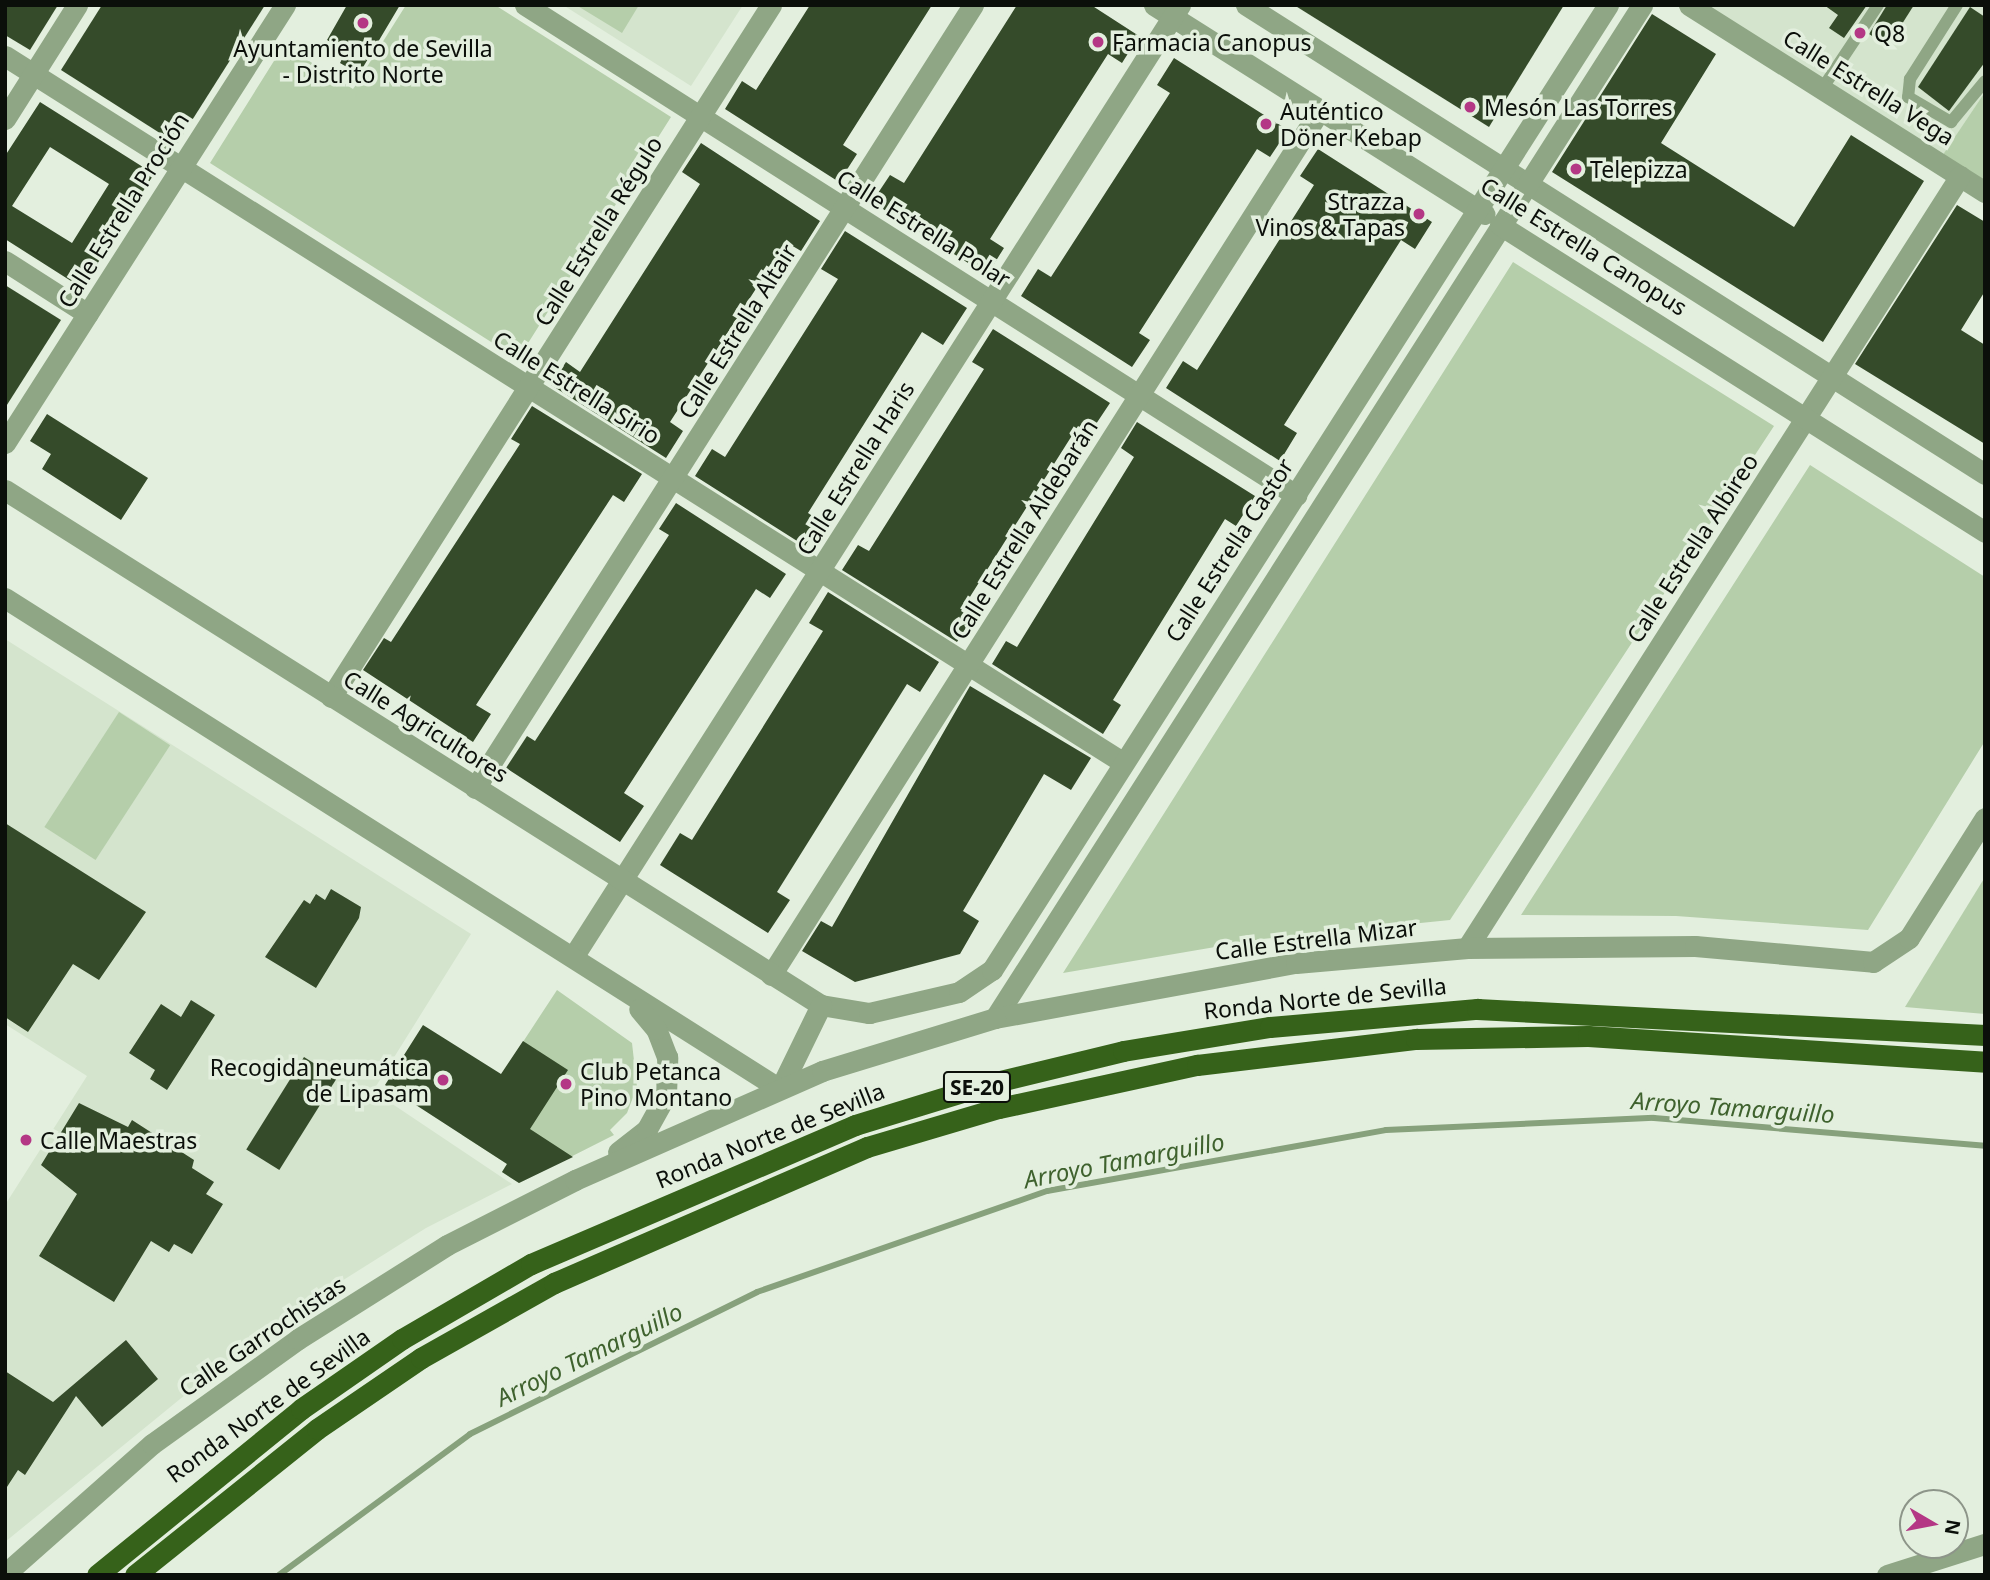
<!DOCTYPE html>
<meta charset="utf-8">
<style>
body{margin:0}
#map{position:relative;width:1990px;height:1580px;overflow:hidden;background:#e3efde;font-family:"Noto Sans",sans-serif}
div>[style]{position:absolute}
[style*='--x']{left:calc(var(--x)*1px);top:calc(var(--y)*1px);width:calc(var(--w)*1px);rotate:calc(var(--a)*1deg)}
.built>*{inset:0;background:#d4e4cd}
.green>*{inset:0;background:#b5ceaa;transform-origin:0 0}
.stream>*{height:6px;margin:-3px;padding:0 3px;transform-origin:3px;border-radius:3px;background:#87a17c}
.building>*{inset:0;background:#354b2a;transform-origin:0 0}
.service>*{height:12px;margin:-6px;padding:0 6px;transform-origin:6px;border-radius:6px;background:#8fa685}
.minor>*{height:21px;margin:-10.5px;padding:0 10.5px;transform-origin:10.5px;border-radius:10.5px;background:#8fa685}
.tertiary>*{height:21px;margin:-10.5px;padding:0 10.5px;transform-origin:10.5px;border-radius:10.5px;background:#8fa685}
.trunk>*{height:21px;margin:-10.5px;padding:0 10.5px;transform-origin:10.5px;border-radius:10.5px;background:#36621a}
.dots>*{width:19px;height:19px;translate:-50% -50%;box-sizing:border-box;border:4px solid #e3efde;border-radius:50%}
span{translate:-50% -50%;white-space:nowrap;text-align:center;line-height:1.15;-webkit-text-stroke:7px #e3efde;paint-order:stroke}
.shield-label span{padding:2px 5px;background:#e3efde;border:2px solid;border-radius:5px;-webkit-text-stroke-width:0}
.shield-label{font-size:21px;color:#0b0f0a;font-weight:700}
.poi-label{font-size:23px;color:#0b0f0a}
.left{translate:0 -50%;text-align:left}
.right{translate:-100% -50%;text-align:right}
.street-label{font-size:23px;color:#0b0f0a}
.water-label{font-size:24px;color:#3f622e;font-style:italic}
.frame{position:absolute;inset:0;border:7px solid #0b0f0a;pointer-events:none}
.north{position:absolute;left:1899px;top:1489px;width:70px;height:70px;box-sizing:border-box;background:#e3efde;border:2px solid #8d9589;border-radius:50%;rotate:100deg;font-size:19px;font-weight:700;line-height:28px;text-align:center;color:#0b0f0a}
.north::after{content:'';display:block;margin:auto;width:24px;height:32px;background:#b43785;clip-path:polygon(50% 0,100% 100%,50% 72%,0 100%)}
</style>
<div id="map">
<div class="built">
<i style="clip-path:polygon(563px 5px,743px 5px,691px 86px)"></i>
<i style="clip-path:polygon(1689px 5px,1985px 5px,1985px 92px,1938px 162px)"></i>
<i style="clip-path:polygon(5px 639px,471px 934px,373px 1091px,512px 1184px,426px 1228px,267px 1328px,5px 1542px,5px 1205px,87px 1076px,5px 1024px)"></i>
</div>
<div class="green">
<i style="clip-path:polygon(406px 5px,495px 5px,671px 117px,518px 359px,210px 163px,284px 45px,353px 89px)"></i>
<i style="clip-path:polygon(576px 5px,639px 5px,622px 33px)"></i>
<i style="clip-path:polygon(1985px 92px,1985px 192px,1938px 162px)"></i>
<i style="clip-path:polygon(1513px 262px,1774px 426px,1450px 920px,1262px 939px,1063px 973px)"></i>
<i style="clip-path:polygon(1810px 465px,1985px 577px,1985px 741px,1868px 930px,1676px 916px,1521px 915px)"></i>
<i style="left:119px;top:712px;width:61px;height:137px;rotate:33deg"></i>
<i style="clip-path:polygon(1985px 877px,1985px 1014px,1905px 1007px)"></i>
<i style="clip-path:polygon(557px 990px,632px 1043px,637px 1087px,627px 1113px,610px 1130px,614px 1135px,519px 1183px,502px 1172px,507px 1164px,462px 1135px)"></i>
</div>
<div class="stream">
<i style="--x:279;--y:1575;--w:237;--a:-36.4"></i>
<i style="--x:470;--y:1434;--w:320;--a:-26.3"></i>
<i style="--x:757;--y:1292;--w:307;--a:-19.2"></i>
<i style="--x:1047;--y:1191;--w:344;--a:-10.2"></i>
<i style="--x:1386;--y:1130;--w:268;--a:-2.6"></i>
<i style="--x:1654;--y:1118;--w:332;--a:4.8"></i>
</div>
<div class="building">
<i style="clip-path:polygon(5px 5px,58px 5px,30px 50px,5px 35px)"></i>
<i style="clip-path:polygon(102px 5px,265px 5px,177px 144px,61px 70px)"></i>
<i style="clip-path:polygon(347px 5px,400px 5px,359px 74px,340px 63px,346px 51px,327px 40px)"></i>
<i style="clip-path:polygon(810px 5px,932px 5px,843px 145px,857px 154px,839px 182px,725px 109px,742px 81px,756px 90px)"></i>
<i style="clip-path:polygon(1017px 5px,1091px 5px,1139px 36px,1122px 63px,1108px 54px,990px 239px,1004px 248px,987px 275px,872px 202px,890px 175px,904px 183px)"></i>
<i style="clip-path:polygon(1294px 5px,1564px 5px,1489px 127px)"></i>
<i style="clip-path:polygon(1824px 5px,1867px 5px,1844px 38px,1829px 28px,1838px 15px)"></i>
<i style="clip-path:polygon(1887px 5px,1914px 5px,1888px 46px,1869px 34px)"></i>
<i style="clip-path:polygon(1970px 7px,1985px 17px,1985px 62px,1949px 111px,1918px 87px)"></i>
<i style="clip-path:polygon(1652px 14px,1716px 54px,1661px 143px,1794px 227px,1851px 135px,1924px 181px,1823px 342px,1552px 172px)"></i>
<i style="clip-path:polygon(1174px 58px,1288px 130px,1270px 157px,1257px 149px,1139px 333px,1150px 340px,1132px 367px,1021px 296px,1038px 269px,1051px 277px,1170px 93px,1157px 85px)"></i>
<i style="clip-path:polygon(evenodd,40px 102px,154px 174px,82px 288px,5px 239px,5px 156px,40px 102px,50px 147px,109px 184px,72px 243px,12px 206px,50px 147px)"></i>
<i style="clip-path:polygon(701px 143px,820px 221px,801px 251px,786px 242px,670px 422px,683px 431px,666px 458px,551px 385px,566px 362px,580px 372px,700px 184px,682px 172px)"></i>
<i style="clip-path:polygon(1318px 149px,1432px 222px,1415px 249px,1401px 240px,1284px 425px,1297px 433px,1280px 461px,1166px 388px,1183px 361px,1197px 370px,1314px 185px,1300px 176px)"></i>
<i style="clip-path:polygon(1957px 205px,1985px 222px,1985px 291px,1961px 330px,1985px 345px,1985px 444px,1855px 364px)"></i>
<i style="clip-path:polygon(845px 231px,967px 308px,943px 345px,922px 332px,808px 513px,820px 521px,805px 546px,695px 476px,712px 449px,725px 457px,838px 279px,821px 269px)"></i>
<i style="clip-path:polygon(5px 285px,61px 320px,5px 408px)"></i>
<i style="clip-path:polygon(993px 329px,1110px 403px,1090px 433px,1078px 426px,961px 611px,972px 618px,957px 642px,842px 570px,858px 545px,869px 551px,984px 369px,972px 362px)"></i>
<i style="clip-path:polygon(532px 406px,642px 474px,624px 502px,613px 495px,476px 705px,491px 714px,473px 742px,363px 670px,384px 638px,391px 642px,520px 444px,511px 439px)"></i>
<i style="clip-path:polygon(47px 414px,148px 478px,121px 520px,42px 469px,51px 454px,30px 441px)"></i>
<i style="clip-path:polygon(1137px 422px,1255px 496px,1236px 526px,1225px 519px,1113px 700px,1121px 705px,1103px 734px,992px 664px,1006px 641px,1017px 647px,1134px 457px,1121px 448px)"></i>
<i style="clip-path:polygon(676px 503px,786px 574px,770px 598px,756px 589px,624px 793px,644px 806px,620px 842px,506px 768px,527px 736px,535px 741px,669px 535px,659px 529px)"></i>
<i style="clip-path:polygon(828px 592px,939px 662px,920px 692px,907px 684px,777px 892px,790px 900px,768px 933px,660px 865px,680px 833px,692px 840px,823px 631px,809px 623px)"></i>
<i style="clip-path:polygon(970px 686px,1091px 758px,1071px 790px,1044px 774px,963px 911px,979px 921px,960px 954px,855px 982px,802px 951px,821px 921px,832px 927px)"></i>
<i style="clip-path:polygon(5px 823px,146px 912px,99px 980px,73px 964px,28px 1032px,5px 1017px)"></i>
<i style="clip-path:polygon(331px 889px,361px 907px,359px 918px,316px 988px,265px 957px,304px 900px,310px 904px,316px 894px,325px 900px)"></i>
<i style="clip-path:polygon(191px 1000px,215px 1015px,167px 1090px,150px 1079px,155px 1070px,129px 1053px,161px 1004px,181px 1017px)"></i>
<i style="clip-path:polygon(423px 1025px,501px 1074px,523px 1041px,568px 1070px,530px 1129px,573px 1157px,519px 1183px,502px 1172px,507px 1164px,385px 1085px)"></i>
<i style="left:304px;top:1057px;width:39px;height:109px;rotate:32deg"></i>
<i style="clip-path:polygon(79px 1103px,128px 1127px,132px 1120px,194px 1160px,192px 1168px,214px 1182px,206px 1194px,223px 1204px,192px 1254px,174px 1244px,169px 1252px,151px 1241px,114px 1302px,39px 1256px,77px 1194px,41px 1165px)"></i>
<i style="clip-path:polygon(126px 1340px,158px 1379px,102px 1427px,76px 1396px,25px 1475px,18px 1470px,5px 1490px,5px 1371px,53px 1402px)"></i>
</div>
<div class="service">
<i style="--x:1957;--y:5;--w:88;--a:122.4"></i>
<i style="--x:1910;--y:79;--w:18;--a:96"></i>
<i style="--x:1908;--y:97;--w:50;--a:30.2"></i>
<i style="--x:1951;--y:122;--w:53;--a:-50.3"></i>
<i style="--x:1822;--y:89;--w:101;--a:-56.3"></i>
</div>
<div class="minor">
<i style="--x:525;--y:5;--w:914;--a:32.44"></i>
<i style="--x:1154;--y:5;--w:391;--a:32.3"></i>
<i style="--x:1246;--y:5;--w:875;--a:32.4"></i>
<i style="--x:1689;--y:5;--w:350;--a:32.3"></i>
<i style="--x:5;--y:56;--w:1321;--a:32.29"></i>
<i style="--x:5;--y:119;--w:135;--a:-57.7"></i>
<i style="--x:5;--y:261;--w:98;--a:32.6"></i>
<i style="--x:5;--y:443;--w:520;--a:-57.41"></i>
<i style="--x:331;--y:697;--w:820;--a:-57.55"></i>
<i style="--x:475;--y:788;--w:928;--a:-57.54"></i>
<i style="--x:1467;--y:948;--w:916;--a:-57.44"></i>
<i style="--x:573;--y:957;--w:1129;--a:-57.48"></i>
<i style="--x:771;--y:975;--w:1025;--a:-57.6"></i>
<i style="--x:821;--y:1005;--w:49;--a:9.5"></i>
<i style="--x:869;--y:1013;--w:92;--a:-13.1"></i>
<i style="--x:959;--y:992;--w:40;--a:-34"></i>
<i style="--x:992;--y:970;--w:1145;--a:-57.45"></i>
<i style="--x:995;--y:1018;--w:1202;--a:-57.43"></i>
<i style="--x:995;--y:1018;--w:306;--a:-10.4"></i>
<i style="--x:1296;--y:963;--w:172;--a:-5"></i>
<i style="--x:1467;--y:948;--w:228;--a:-0.5"></i>
<i style="--x:1695;--y:946;--w:179;--a:5.1"></i>
<i style="--x:1873;--y:962;--w:43;--a:-33.7"></i>
<i style="--x:1909;--y:938;--w:142;--a:-57.7"></i>
<i style="--x:1887;--y:1575;--w:103;--a:-17.6"></i>
</div>
<div class="tertiary">
<i style="--x:1500;--y:225;--w:574;--a:32.33"></i>
<i style="--x:5;--y:490;--w:965;--a:32.26"></i>
<i style="--x:821;--y:1005;--w:93;--a:116"></i>
<i style="--x:5;--y:598;--w:917;--a:32.36"></i>
<i style="--x:618;--y:1152;--w:37;--a:-38"></i>
<i style="--x:647;--y:1129;--w:39;--a:-61"></i>
<i style="--x:666;--y:1095;--w:38;--a:-88"></i>
<i style="--x:667;--y:1057;--w:30;--a:-111"></i>
<i style="--x:656;--y:1029;--w:26;--a:-130"></i>
<i style="--x:5;--y:1574;--w:196;--a:-41.5"></i>
<i style="--x:152;--y:1444;--w:180;--a:-35.7"></i>
<i style="--x:298;--y:1339;--w:176;--a:-32.2"></i>
<i style="--x:447;--y:1245;--w:144;--a:-26.9"></i>
<i style="--x:575;--y:1180;--w:270;--a:-23.8"></i>
<i style="--x:822;--y:1071;--w:181;--a:-17"></i>
</div>
<div class="trunk">
<i style="--x:97;--y:1575;--w:263;--a:-39.1"></i>
<i style="--x:301;--y:1409;--w:123;--a:-34.7"></i>
<i style="--x:402;--y:1339;--w:149;--a:-30.2"></i>
<i style="--x:531;--y:1264;--w:353;--a:-23.2"></i>
<i style="--x:855;--y:1125;--w:139;--a:-17.1"></i>
<i style="--x:988;--y:1084;--w:139;--a:-13.7"></i>
<i style="--x:1123;--y:1051;--w:149;--a:-9.3"></i>
<i style="--x:1270;--y:1027;--w:208;--a:-5"></i>
<i style="--x:1477;--y:1009;--w:509;--a:2.93"></i>
<i style="--x:135;--y:1575;--w:233;--a:-38.7"></i>
<i style="--x:317;--y:1429;--w:126;--a:-34.3"></i>
<i style="--x:421;--y:1358;--w:153;--a:-29.4"></i>
<i style="--x:554;--y:1283;--w:341;--a:-23.5"></i>
<i style="--x:867;--y:1147;--w:138;--a:-16.5"></i>
<i style="--x:999;--y:1108;--w:203;--a:-12.3"></i>
<i style="--x:1197;--y:1065;--w:221;--a:-6.8"></i>
<i style="--x:1416;--y:1039;--w:172;--a:-1"></i>
<i style="--x:1588;--y:1036;--w:398;--a:3.7"></i>
</div>
<div class="dots">
<i style="left:363px;top:23px;background:#b43785"></i>
<i style="left:1860px;top:33px;background:#b43785"></i>
<i style="left:1098px;top:42px;background:#b43785"></i>
<i style="left:1470px;top:107px;background:#b43785"></i>
<i style="left:1266px;top:124px;background:#b43785"></i>
<i style="left:1576px;top:169px;background:#b43785"></i>
<i style="left:1419px;top:214px;background:#b43785"></i>
<i style="left:443px;top:1080px;background:#b43785"></i>
<i style="left:566px;top:1084px;background:#b43785"></i>
<i style="left:26px;top:1140px;background:#b43785"></i>
</div>
<div class="shield-label">
<span style="left:977px;top:1087px">SE-20</span>
</div>
<div class="poi-label">
<span class="left" style="left:1874px;top:33px">Q8</span>
<span class="left" style="left:1112px;top:42px">Farmacia Canopus</span>
<span style="left:363px;top:61px">Ayuntamiento de Sevilla<br>- Distrito Norte</span>
<span class="left" style="left:1484px;top:107px">Mesón Las Torres</span>
<span class="left" style="left:1280px;top:124px">Auténtico<br>Döner Kebap</span>
<span class="left" style="left:1590px;top:169px">Telepizza</span>
<span class="right" style="left:1405px;top:214px">Strazza<br>Vinos &amp; Tapas</span>
<span class="right" style="left:429px;top:1080px">Recogida neumática<br>de Lipasam</span>
<span class="left" style="left:580px;top:1084px">Club Petanca<br>Pino Montano</span>
<span class="left" style="left:40px;top:1140px">Calle Maestras</span>
</div>
<div class="street-label">
<span style="left:1869px;top:87px;rotate:32deg">Calle Estrella Vega</span>
<span style="left:123px;top:210px;rotate:-58deg">Calle Estrella Proción</span>
<span style="left:924px;top:228px;rotate:32deg">Calle Estrella Polar</span>
<span style="left:598px;top:231px;rotate:-58deg">Calle Estrella Régulo</span>
<span style="left:1584px;top:246px;rotate:32deg">Calle Estrella Canopus</span>
<span style="left:737px;top:331px;rotate:-58deg">Calle Estrella Altair</span>
<span style="left:577px;top:387px;rotate:32deg">Calle Estrella Sirio</span>
<span style="left:855px;top:468px;rotate:-58deg">Calle Estrella Haris</span>
<span style="left:1024px;top:529px;rotate:-58deg">Calle Estrella Aldebarán</span>
<span style="left:1692px;top:548px;rotate:-57deg">Calle Estrella Albireo</span>
<span style="left:1229px;top:550px;rotate:-57deg">Calle Estrella Castor</span>
<span style="left:426px;top:726px;rotate:32deg">Calle Agricultores</span>
<span style="left:1316px;top:939px;rotate:-7deg">Calle Estrella Mizar</span>
<span style="left:1325px;top:998px;rotate:-6deg">Ronda Norte de Sevilla</span>
<span style="left:770px;top:1135px;rotate:-22deg">Ronda Norte de Sevilla</span>
<span style="left:262px;top:1336px;rotate:-34deg">Calle Garrochistas</span>
<span style="left:268px;top:1405px;rotate:-36deg">Ronda Norte de Sevilla</span>
</div>
<div class="water-label">
<span style="left:1733px;top:1107px;rotate:4deg">Arroyo Tamarguillo</span>
<span style="left:1124px;top:1160px;rotate:-11deg">Arroyo Tamarguillo</span>
<span style="left:589px;top:1354px;rotate:-26deg">Arroyo Tamarguillo</span>
</div>
<div class="frame"></div>
<div class="north">N</div>
</div>
